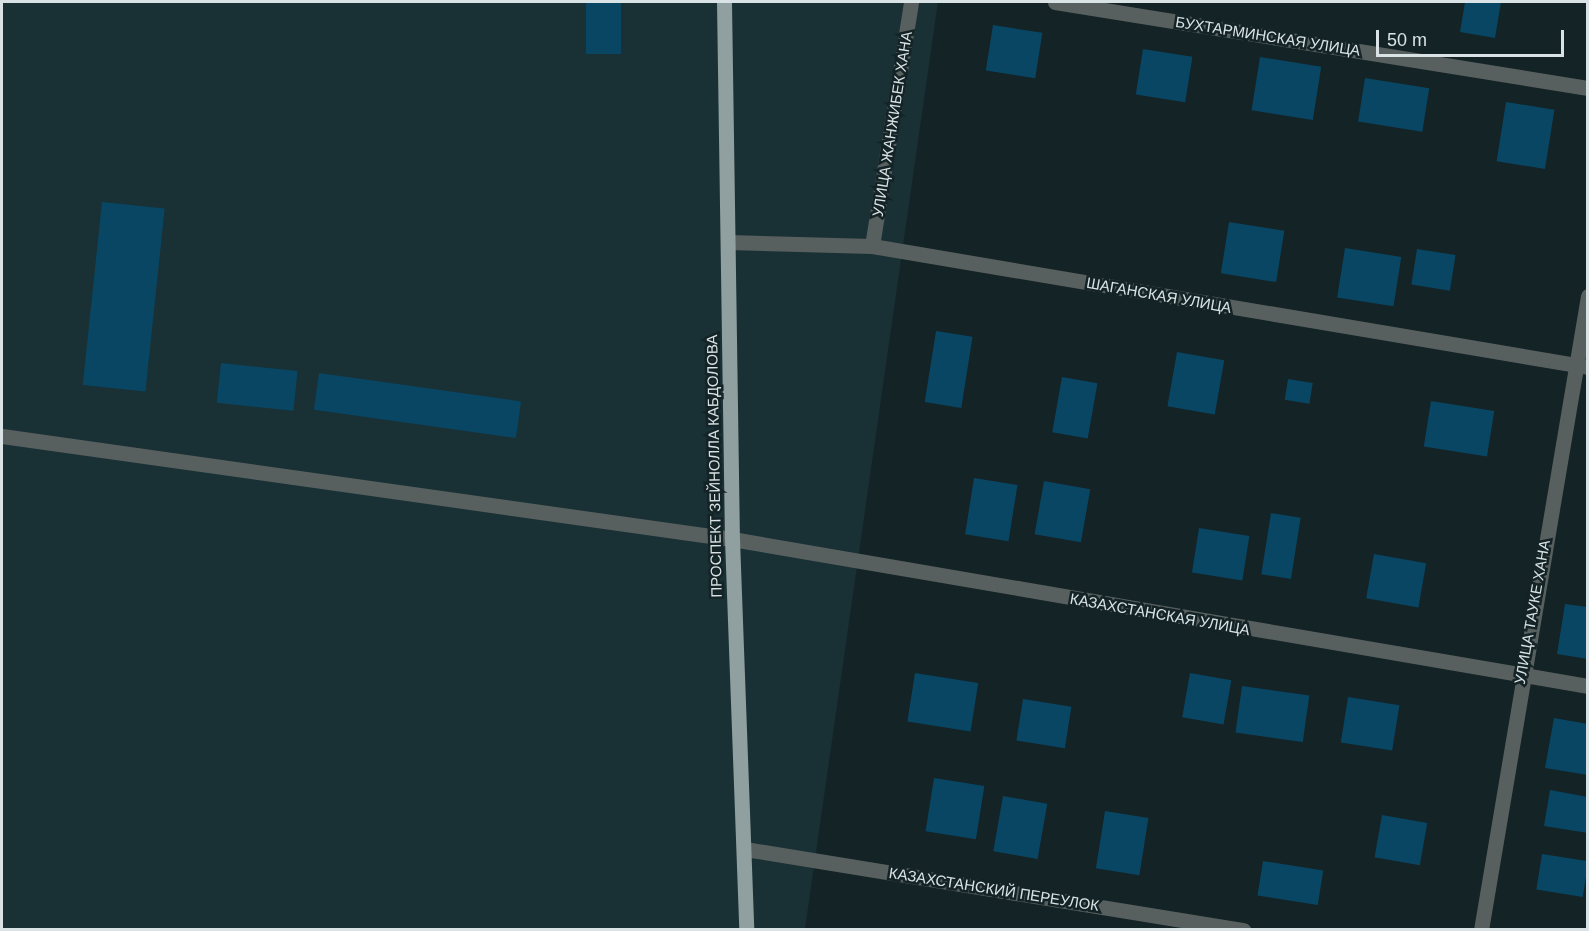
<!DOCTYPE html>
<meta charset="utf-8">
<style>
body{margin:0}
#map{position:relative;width:1589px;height:931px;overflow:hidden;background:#142326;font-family:Arial,sans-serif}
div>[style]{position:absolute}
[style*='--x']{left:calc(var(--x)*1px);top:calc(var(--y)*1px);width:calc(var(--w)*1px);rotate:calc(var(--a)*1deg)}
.built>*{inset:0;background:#193035}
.building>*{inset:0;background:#094663;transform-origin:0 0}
.minor>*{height:15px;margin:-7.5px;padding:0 7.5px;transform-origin:7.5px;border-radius:7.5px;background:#58605f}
.major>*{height:15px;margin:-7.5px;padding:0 7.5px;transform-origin:7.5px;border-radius:7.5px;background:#909f9f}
span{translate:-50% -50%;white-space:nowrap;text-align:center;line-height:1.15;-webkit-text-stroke:5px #142326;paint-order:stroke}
.street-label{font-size:15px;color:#d9e2e5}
.frame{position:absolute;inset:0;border:3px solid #d9e2e5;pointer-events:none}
.scale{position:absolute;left:1376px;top:30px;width:188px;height:27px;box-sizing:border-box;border:3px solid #d9e2e5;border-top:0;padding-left:8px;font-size:18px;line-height:21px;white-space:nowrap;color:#d9e2e5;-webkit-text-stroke:4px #142326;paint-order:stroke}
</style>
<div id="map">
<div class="built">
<i style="clip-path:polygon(2px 2px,938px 2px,805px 929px,2px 930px)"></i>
</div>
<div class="building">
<i style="left:586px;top:2px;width:35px;height:52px"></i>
<i style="clip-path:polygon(1465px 2px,1501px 2px,1495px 38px,1460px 32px)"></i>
<i style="left:993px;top:25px;width:50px;height:46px;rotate:9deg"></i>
<i style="left:1143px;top:49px;width:50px;height:46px;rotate:9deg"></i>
<i style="left:1260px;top:57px;width:62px;height:54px;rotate:9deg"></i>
<i style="left:1365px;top:78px;width:65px;height:44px;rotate:9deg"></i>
<i style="left:1506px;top:102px;width:49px;height:60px;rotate:9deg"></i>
<i style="left:102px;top:202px;width:63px;height:184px;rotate:6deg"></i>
<i style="left:1229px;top:222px;width:56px;height:52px;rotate:9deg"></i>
<i style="left:1345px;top:248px;width:57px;height:50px;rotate:9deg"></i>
<i style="left:1417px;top:249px;width:39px;height:36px;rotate:9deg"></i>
<i style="left:936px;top:331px;width:37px;height:72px;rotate:9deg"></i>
<i style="left:1177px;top:352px;width:48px;height:55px;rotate:10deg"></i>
<i style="left:221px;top:363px;width:77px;height:40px;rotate:6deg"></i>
<i style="left:319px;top:373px;width:204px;height:37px;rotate:8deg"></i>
<i style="left:1062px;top:377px;width:36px;height:56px;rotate:10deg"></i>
<i style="left:1288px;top:379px;width:25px;height:21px;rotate:9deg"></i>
<i style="left:1431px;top:401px;width:64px;height:46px;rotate:9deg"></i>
<i style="left:974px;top:478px;width:44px;height:57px;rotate:9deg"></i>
<i style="left:1044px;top:481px;width:47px;height:54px;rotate:10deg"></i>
<i style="left:1271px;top:513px;width:30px;height:62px;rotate:9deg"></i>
<i style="left:1199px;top:528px;width:51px;height:45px;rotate:9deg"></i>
<i style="left:1374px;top:554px;width:53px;height:45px;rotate:10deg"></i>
<i style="clip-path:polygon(1565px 604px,1588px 607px,1588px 659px,1557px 654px)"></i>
<i style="left:915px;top:673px;width:64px;height:49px;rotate:9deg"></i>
<i style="left:1190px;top:673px;width:42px;height:45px;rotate:10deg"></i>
<i style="left:1242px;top:686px;width:68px;height:47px;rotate:8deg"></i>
<i style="left:1348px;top:697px;width:52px;height:46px;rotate:9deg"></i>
<i style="left:1023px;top:699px;width:49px;height:42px;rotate:9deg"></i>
<i style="clip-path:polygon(1554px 718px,1588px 724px,1588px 775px,1545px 768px)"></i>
<i style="left:934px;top:778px;width:51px;height:54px;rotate:9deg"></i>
<i style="clip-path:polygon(1550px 790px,1588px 797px,1588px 833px,1544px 826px)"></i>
<i style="left:1003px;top:796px;width:45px;height:56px;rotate:10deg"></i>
<i style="left:1105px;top:811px;width:44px;height:58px;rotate:9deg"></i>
<i style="left:1382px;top:815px;width:46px;height:43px;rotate:10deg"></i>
<i style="left:1542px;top:854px;width:47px;height:36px;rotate:9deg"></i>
<i style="left:1263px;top:861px;width:61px;height:35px;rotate:9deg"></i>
</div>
<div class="minor">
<i style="--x:1055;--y:2;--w:540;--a:9.17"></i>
<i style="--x:728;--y:242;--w:144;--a:1.6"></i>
<i style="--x:872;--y:246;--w:726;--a:9.59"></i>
<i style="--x:872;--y:246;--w:247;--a:-80.9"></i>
<i style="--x:2;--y:436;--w:737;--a:8.03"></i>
<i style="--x:732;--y:539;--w:869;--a:9.74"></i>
<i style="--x:745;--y:849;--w:505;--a:9.24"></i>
<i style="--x:1481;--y:930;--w:643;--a:-80.42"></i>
</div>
<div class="major">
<i style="--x:724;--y:2;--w:537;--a:89.15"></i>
<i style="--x:732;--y:539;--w:391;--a:87.9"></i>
</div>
<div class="street-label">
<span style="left:1268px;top:36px;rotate:9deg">БУХТАРМИНСКАЯ УЛИЦА</span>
<span style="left:892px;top:124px;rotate:-81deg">УЛИЦА ЖАНЖИБЕК ХАНА</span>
<span style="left:1159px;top:295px;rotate:10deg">ШАГАНСКАЯ УЛИЦА</span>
<span style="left:714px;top:466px;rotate:-91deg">ПРОСПЕКТ ЗЕЙНОЛЛА КАБДОЛОВА</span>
<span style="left:1532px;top:612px;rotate:-80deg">УЛИЦА ТАУКЕ ХАНА</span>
<span style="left:1160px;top:614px;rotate:10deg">КАЗАХСТАНСКАЯ УЛИЦА</span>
<span style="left:994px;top:889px;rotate:9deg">КАЗАХСТАНСКИЙ ПЕРЕУЛОК</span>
</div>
<div class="frame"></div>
<div class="scale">50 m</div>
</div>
